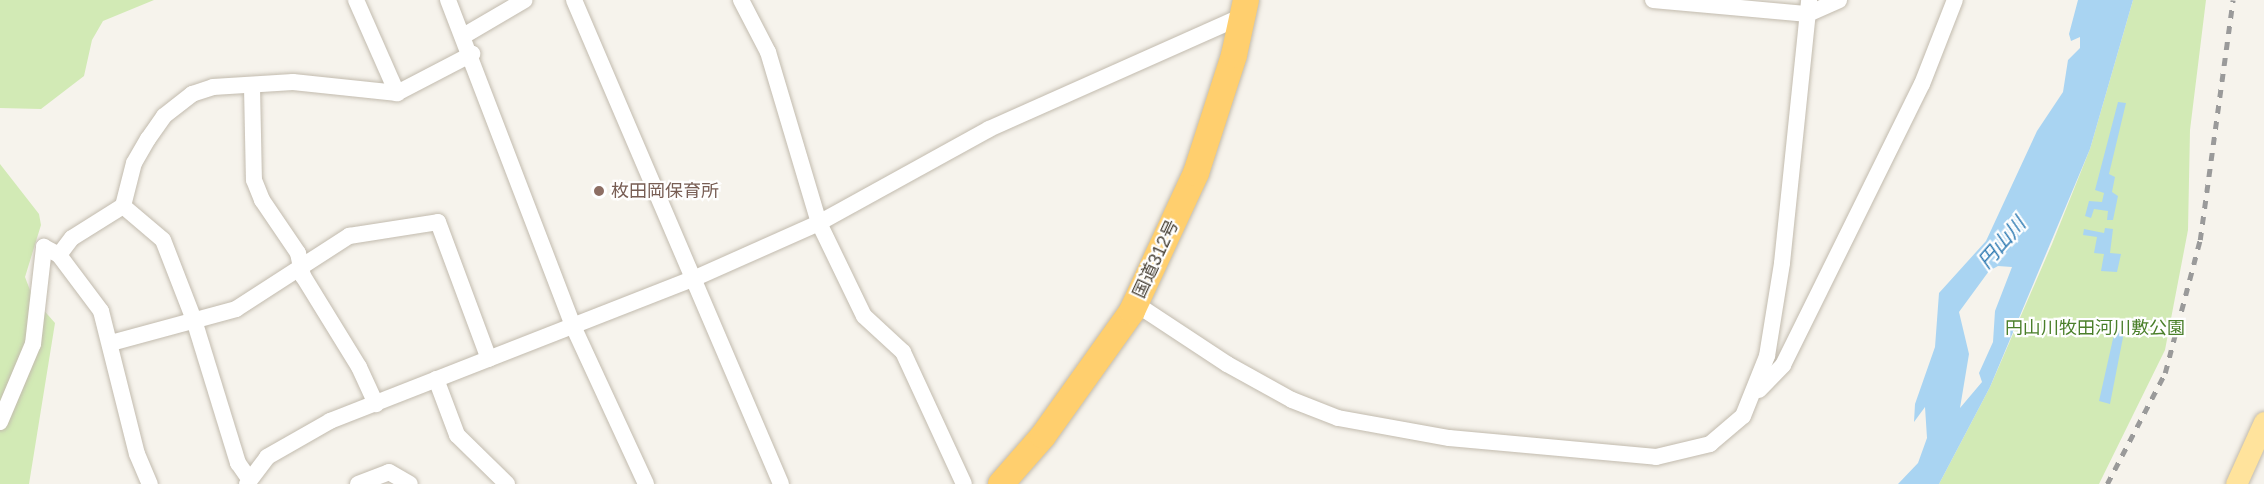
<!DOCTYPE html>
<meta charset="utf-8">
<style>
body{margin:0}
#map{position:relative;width:2264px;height:484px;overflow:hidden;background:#f6f3ec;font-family:Helvetica,"Noto Sans JP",sans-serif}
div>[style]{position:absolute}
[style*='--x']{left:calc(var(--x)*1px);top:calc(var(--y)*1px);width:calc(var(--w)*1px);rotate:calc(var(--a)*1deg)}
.green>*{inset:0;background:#d2eab5}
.water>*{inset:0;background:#a9d4f2}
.roads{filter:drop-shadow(0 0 2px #c2bbae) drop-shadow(0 0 2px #c2bbae)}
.minor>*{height:16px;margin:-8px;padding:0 8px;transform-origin:8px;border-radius:8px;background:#fff}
.major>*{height:21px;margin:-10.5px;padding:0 10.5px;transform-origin:10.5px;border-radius:10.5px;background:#ffe39c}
.highway>*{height:26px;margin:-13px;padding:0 13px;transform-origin:13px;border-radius:13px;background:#ffcf6e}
.rail>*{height:4.5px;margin-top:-2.25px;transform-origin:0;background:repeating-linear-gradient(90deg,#9a9a9a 0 8px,transparent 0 16px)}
.dots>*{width:16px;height:16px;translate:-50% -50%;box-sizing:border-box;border:3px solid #fff;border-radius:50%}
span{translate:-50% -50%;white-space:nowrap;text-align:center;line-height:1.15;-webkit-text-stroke:4.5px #fff;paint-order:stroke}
.education-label{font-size:18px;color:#785e54}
.left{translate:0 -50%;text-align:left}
.street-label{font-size:18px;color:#4b4439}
.park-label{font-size:18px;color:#4a7f2a}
.water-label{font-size:20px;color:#2e7ab2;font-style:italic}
</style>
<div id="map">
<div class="green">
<i style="clip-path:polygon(0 0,154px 0,103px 21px,92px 40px,84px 76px,41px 109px,0 108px)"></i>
<i style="clip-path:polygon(2133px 0,2206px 0,2190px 130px,2188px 230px,2165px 350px,2099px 484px,1939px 484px,1990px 387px,2052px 244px,2090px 149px)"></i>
<i style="clip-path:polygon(0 164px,39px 214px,41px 225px,25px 277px,33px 298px,55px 323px,29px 484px,0 484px)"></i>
</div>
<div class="water">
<i style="clip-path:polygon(evenodd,2078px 0,2133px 0,2090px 149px,1990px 387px,1939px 484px,1898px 484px,1918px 463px,1927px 438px,1925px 407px,1914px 422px,1915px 404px,1935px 347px,1939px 293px,1986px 241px,2037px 131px,2063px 92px,2068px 60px,2080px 48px,2080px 37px,2071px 41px,2069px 34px,2078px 0,1998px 266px,2012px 267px,1995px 311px,1993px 342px,1979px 373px,1982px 382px,1960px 408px,1969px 354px,1959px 312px,1989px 271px,1998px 266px)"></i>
<i style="clip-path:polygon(2118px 102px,2126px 103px,2109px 174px,2115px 177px,2112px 192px,2118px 196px,2113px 220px,2107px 220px,2108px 211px,2094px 209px,2091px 218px,2085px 216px,2089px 201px,2102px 202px,2104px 193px,2095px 190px)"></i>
<i style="clip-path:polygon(2105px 228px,2113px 229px,2110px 253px,2121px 254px,2117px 272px,2101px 271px,2104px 254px,2094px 253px,2097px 237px,2083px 235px,2084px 229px,2104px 233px)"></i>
<i style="clip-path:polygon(2117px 321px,2126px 322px,2110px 404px,2099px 401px)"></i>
</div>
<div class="roads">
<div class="minor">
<i style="--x:356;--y:0;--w:102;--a:66.2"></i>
<i style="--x:448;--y:0;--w:349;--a:69"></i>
<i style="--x:573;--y:326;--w:174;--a:65.2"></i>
<i style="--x:574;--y:0;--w:526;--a:66.84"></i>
<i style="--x:741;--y:0;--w:59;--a:62.6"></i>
<i style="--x:768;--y:52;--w:178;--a:73.4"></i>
<i style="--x:819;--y:223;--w:103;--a:64.2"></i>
<i style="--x:864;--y:316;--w:53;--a:42.7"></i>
<i style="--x:903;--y:352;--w:145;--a:65.2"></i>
<i style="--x:1653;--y:0;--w:156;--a:5.2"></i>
<i style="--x:1808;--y:14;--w:34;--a:-24"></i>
<i style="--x:465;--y:35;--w:69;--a:-30.3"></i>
<i style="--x:252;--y:87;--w:93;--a:88.8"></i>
<i style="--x:254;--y:180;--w:22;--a:68"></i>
<i style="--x:262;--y:200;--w:64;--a:55.8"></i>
<i style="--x:298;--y:253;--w:24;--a:78"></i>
<i style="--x:303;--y:276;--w:107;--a:58.4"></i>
<i style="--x:359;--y:367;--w:41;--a:65.3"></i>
<i style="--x:123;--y:206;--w:52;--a:40.4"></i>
<i style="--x:163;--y:240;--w:86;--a:68.8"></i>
<i style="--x:194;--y:320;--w:150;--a:72.9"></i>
<i style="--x:238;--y:463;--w:19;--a:55"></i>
<i style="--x:59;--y:255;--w:21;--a:-53"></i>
<i style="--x:72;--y:238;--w:60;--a:-32.1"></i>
<i style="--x:123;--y:206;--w:44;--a:-75.7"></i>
<i style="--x:134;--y:163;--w:28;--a:-60"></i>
<i style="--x:148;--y:139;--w:28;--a:-55"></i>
<i style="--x:164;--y:116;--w:36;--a:-38"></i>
<i style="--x:192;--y:94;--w:22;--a:-18"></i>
<i style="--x:213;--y:87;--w:80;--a:-3.6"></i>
<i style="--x:293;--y:82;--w:105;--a:6"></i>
<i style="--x:397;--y:93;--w:85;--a:-27.5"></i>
<i style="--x:1136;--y:304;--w:109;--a:33.4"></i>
<i style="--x:1227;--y:364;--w:74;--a:29"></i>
<i style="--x:1292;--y:400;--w:49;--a:21.4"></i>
<i style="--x:1338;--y:418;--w:113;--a:10.2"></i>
<i style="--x:1449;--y:438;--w:208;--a:5.2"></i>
<i style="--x:1656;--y:457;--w:56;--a:-13.5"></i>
<i style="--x:1710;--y:444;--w:43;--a:-40.3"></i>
<i style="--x:1743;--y:416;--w:65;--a:-68.2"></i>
<i style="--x:1767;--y:356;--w:94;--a:-80.8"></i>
<i style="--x:1782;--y:263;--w:264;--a:-84.1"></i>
<i style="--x:111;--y:343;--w:130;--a:-15.2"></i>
<i style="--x:236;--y:309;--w:135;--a:-32.9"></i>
<i style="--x:349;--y:236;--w:90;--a:-8.9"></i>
<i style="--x:438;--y:222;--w:146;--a:69.6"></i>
<i style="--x:436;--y:379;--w:60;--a:69.4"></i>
<i style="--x:457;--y:435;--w:70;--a:44.4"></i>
<i style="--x:1759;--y:390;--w:35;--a:-46"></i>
<i style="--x:1783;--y:365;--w:313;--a:-63.7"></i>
<i style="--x:1922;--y:84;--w:90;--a:-68.6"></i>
<i style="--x:0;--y:422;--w:85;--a:-67.1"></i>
<i style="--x:33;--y:344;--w:98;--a:-83.5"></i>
<i style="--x:44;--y:247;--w:17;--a:28"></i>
<i style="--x:59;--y:255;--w:70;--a:53.1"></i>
<i style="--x:101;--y:311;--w:147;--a:75.9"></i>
<i style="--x:137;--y:454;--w:33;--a:67"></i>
<i style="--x:247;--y:484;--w:34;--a:-53"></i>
<i style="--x:267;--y:457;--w:73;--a:-29.7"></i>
<i style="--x:330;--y:421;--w:390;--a:-21.4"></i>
<i style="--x:693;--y:279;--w:138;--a:-24"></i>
<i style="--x:819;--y:223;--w:194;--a:-28.9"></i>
<i style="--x:989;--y:129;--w:278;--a:-24"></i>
<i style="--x:358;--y:484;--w:33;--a:-21"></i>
<i style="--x:389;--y:472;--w:24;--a:30"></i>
</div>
<div class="major">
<i style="--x:2236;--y:484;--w:68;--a:-65.7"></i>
</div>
<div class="highway">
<i style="--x:1001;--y:484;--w:64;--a:-48.8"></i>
<i style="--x:1043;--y:436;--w:153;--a:-54.5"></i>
<i style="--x:1132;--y:311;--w:152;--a:-65.1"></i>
<i style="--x:1196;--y:173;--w:124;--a:-72.1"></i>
<i style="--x:1234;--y:55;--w:56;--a:-77.7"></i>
</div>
</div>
<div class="rail">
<i style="--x:2107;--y:484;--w:125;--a:-62.4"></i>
<i style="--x:2165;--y:373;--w:138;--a:-75.3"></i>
<i style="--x:2200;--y:240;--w:242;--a:-82.2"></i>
</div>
<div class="dots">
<i style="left:599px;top:191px;background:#8d6e63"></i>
</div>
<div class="education-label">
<span class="left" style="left:611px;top:191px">枚田岡保育所</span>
</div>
<div class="street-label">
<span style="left:1156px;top:259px;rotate:-65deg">国道312号</span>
</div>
<div class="park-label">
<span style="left:2095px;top:328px">円山川牧田河川敷公園</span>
</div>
<div class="water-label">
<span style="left:2002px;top:243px;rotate:-49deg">円山川</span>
</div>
</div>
